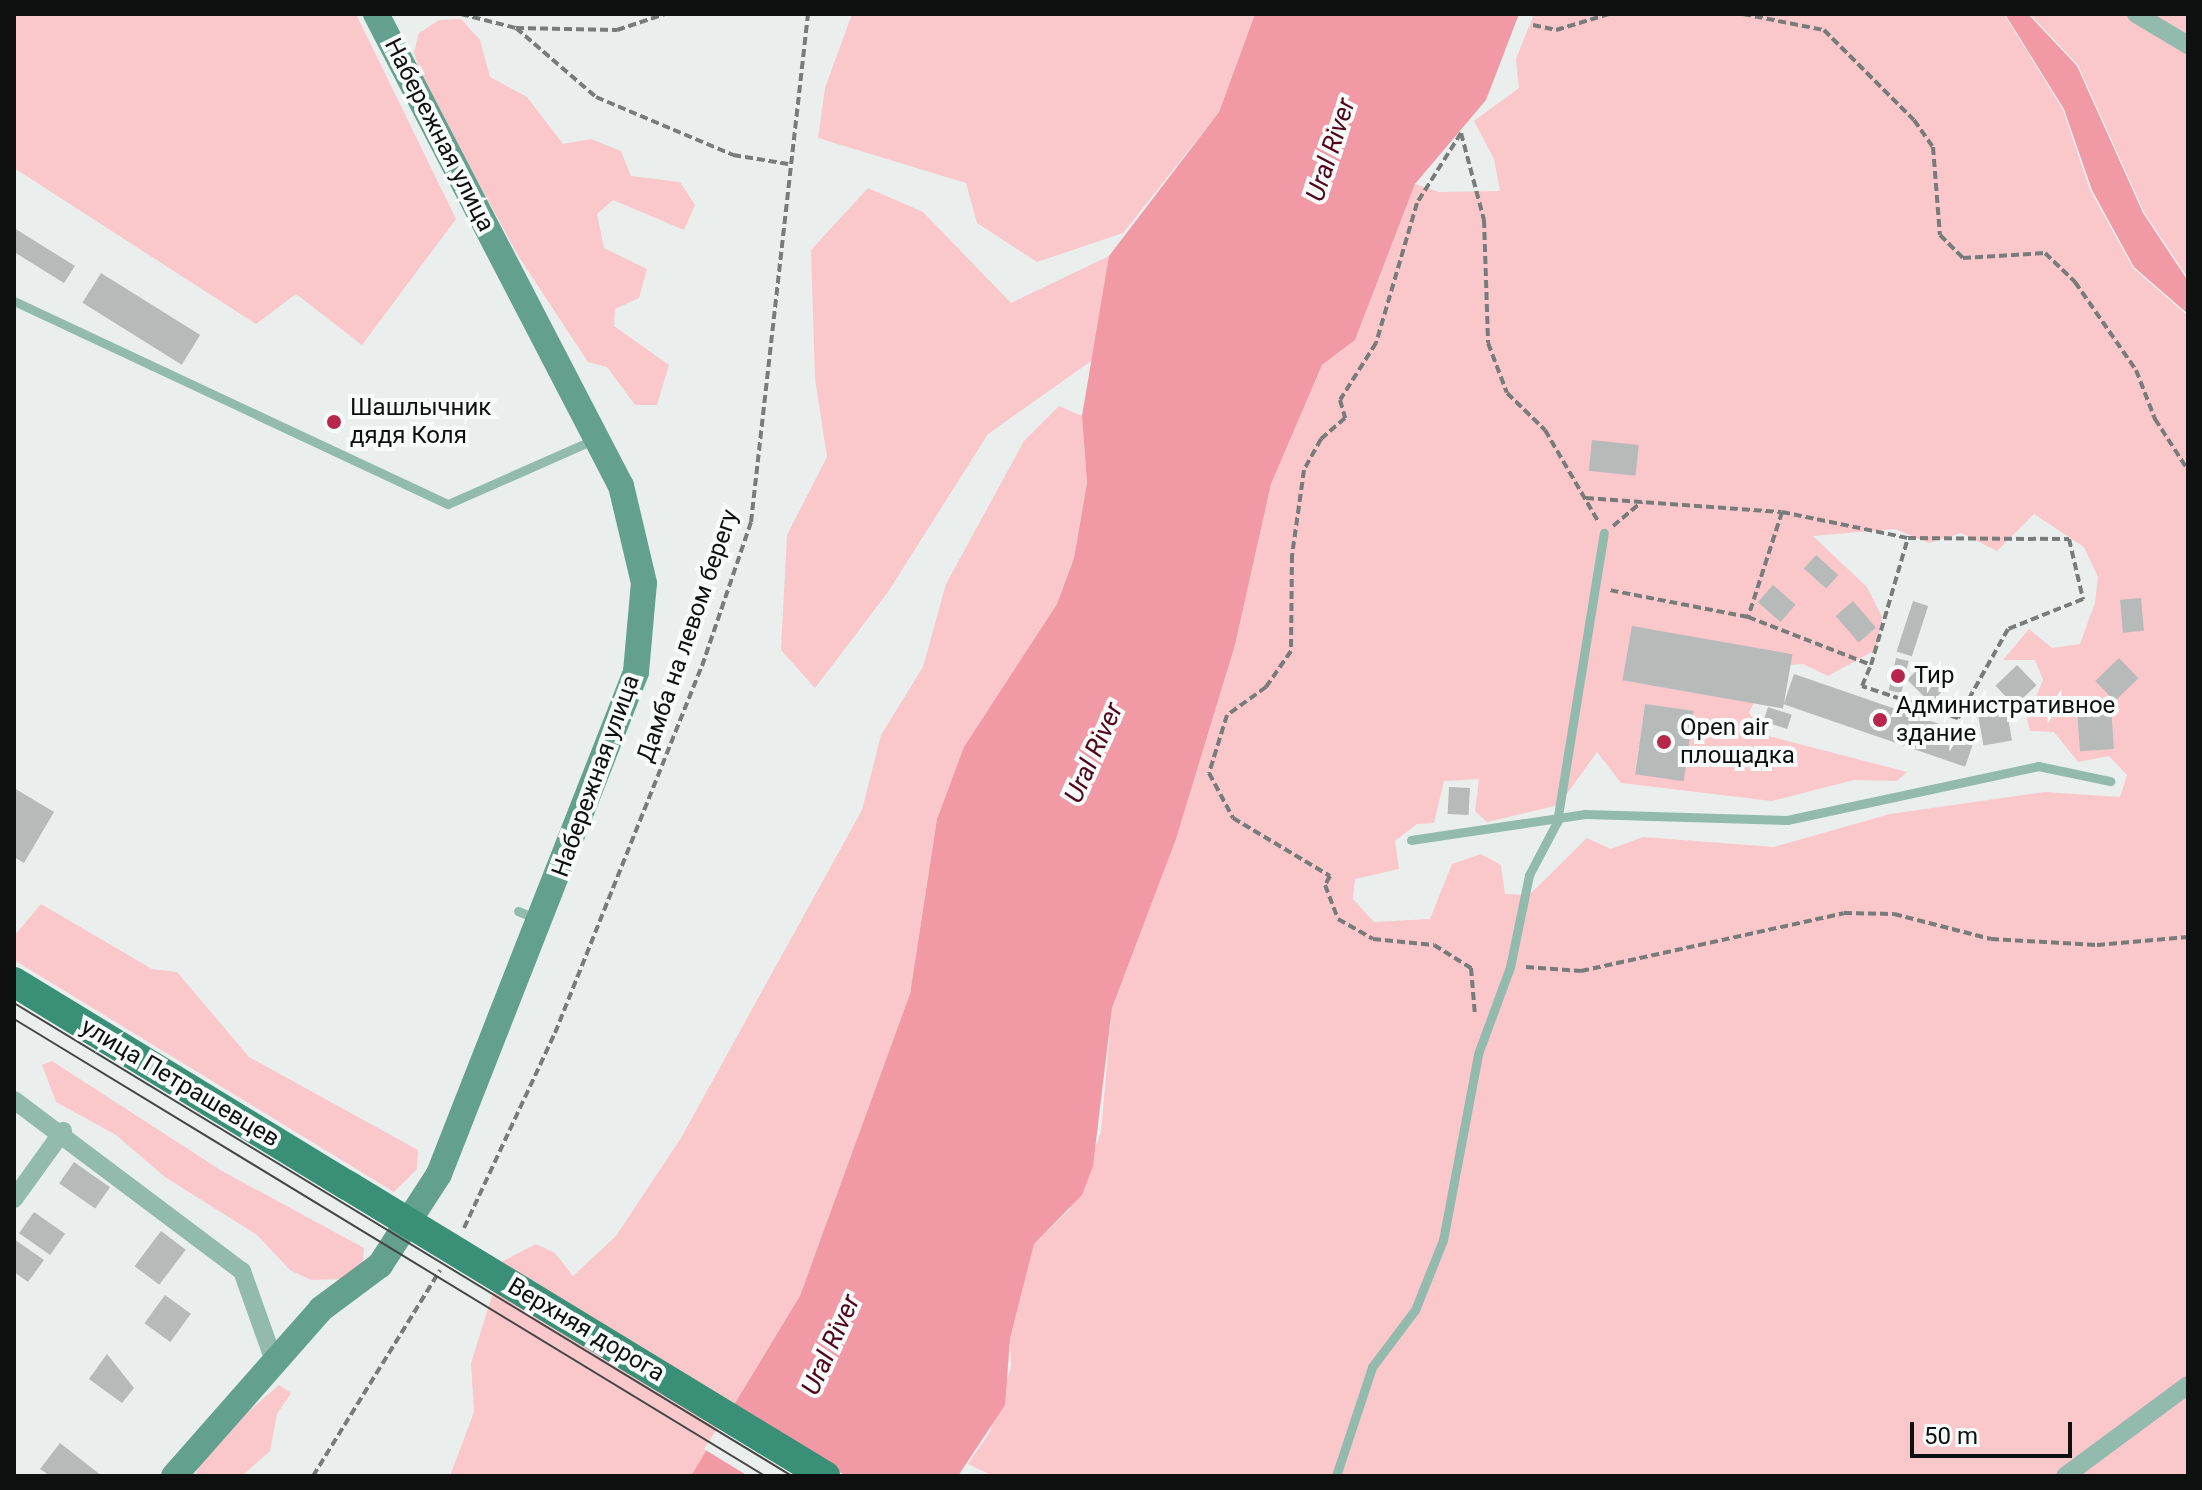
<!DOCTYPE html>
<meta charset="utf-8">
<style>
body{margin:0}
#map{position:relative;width:2202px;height:1490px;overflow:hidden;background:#eaefed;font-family:Roboto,sans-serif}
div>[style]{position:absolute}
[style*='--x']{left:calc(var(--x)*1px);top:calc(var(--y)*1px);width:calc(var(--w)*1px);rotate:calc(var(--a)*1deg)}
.green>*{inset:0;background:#fac7cb}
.water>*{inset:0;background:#f199a4}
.pier>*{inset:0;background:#eaefed}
.building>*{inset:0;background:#b6bbb9;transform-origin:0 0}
.path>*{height:4px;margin-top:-2px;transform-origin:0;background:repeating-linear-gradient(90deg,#777b79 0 8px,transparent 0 12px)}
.service>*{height:9px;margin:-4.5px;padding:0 4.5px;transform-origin:4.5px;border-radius:4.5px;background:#93bbad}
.minor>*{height:18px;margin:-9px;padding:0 9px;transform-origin:9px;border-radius:9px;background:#93bbad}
.secondary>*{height:26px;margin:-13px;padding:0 13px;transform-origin:13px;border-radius:13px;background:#63a18e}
.primary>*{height:30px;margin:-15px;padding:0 15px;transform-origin:15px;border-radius:15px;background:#3a8f77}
.tram>*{height:2px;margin:-1px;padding:0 1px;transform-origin:1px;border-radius:1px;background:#434644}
.primary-bridge>*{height:30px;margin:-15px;padding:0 15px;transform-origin:15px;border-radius:15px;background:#3a8f77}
.dots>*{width:22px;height:22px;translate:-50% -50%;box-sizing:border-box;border:4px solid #f7fcfa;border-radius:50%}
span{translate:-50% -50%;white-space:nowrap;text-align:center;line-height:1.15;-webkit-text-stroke:8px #f7fcfa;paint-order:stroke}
.street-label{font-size:24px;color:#0e100f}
.poi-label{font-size:24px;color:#0e100f}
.left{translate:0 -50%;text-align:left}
.water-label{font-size:26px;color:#52041b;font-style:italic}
.frame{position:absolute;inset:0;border:16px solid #0e100f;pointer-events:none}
.scale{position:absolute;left:1910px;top:1422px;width:162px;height:36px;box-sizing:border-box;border:4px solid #0e100f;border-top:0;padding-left:10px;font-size:24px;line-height:28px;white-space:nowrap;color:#0e100f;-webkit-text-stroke:6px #f7fcfa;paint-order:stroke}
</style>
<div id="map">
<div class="green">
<i style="clip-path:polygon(14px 14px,356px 14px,456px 219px,362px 345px,296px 294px,256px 324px,14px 168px)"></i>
<i style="clip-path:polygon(852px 14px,1255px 14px,1219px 112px,1123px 233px,1037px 262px,977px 223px,966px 183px,818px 138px,825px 88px)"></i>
<i style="clip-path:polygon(evenodd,1534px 14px,2004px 14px,2063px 110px,2090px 190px,2133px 268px,2188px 316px,2188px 1476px,993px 1476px,968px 1464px,990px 1432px,1011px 1367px,1010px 1339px,1034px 1244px,1070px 1209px,1101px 1132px,1112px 1008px,1176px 839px,1235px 645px,1271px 484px,1322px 365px,1355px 340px,1415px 184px,1439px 192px,1500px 191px,1494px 159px,1474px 121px,1519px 88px,1516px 59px,1534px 14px,2034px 514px,2084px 547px,2098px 577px,2095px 603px,2080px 644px,2052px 648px,2029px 629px,2003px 660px,2035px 660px,2043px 680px,2027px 719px,2030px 731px,2054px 732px,2078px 762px,2109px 756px,2127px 775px,2120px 797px,2045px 792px,1890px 814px,1774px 847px,1643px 837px,1611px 849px,1587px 838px,1529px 895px,1505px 894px,1501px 865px,1481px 854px,1452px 864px,1430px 919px,1374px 922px,1353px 899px,1355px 879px,1399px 869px,1395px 841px,1417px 824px,1434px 823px,1444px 781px,1479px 779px,1475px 811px,1487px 822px,1559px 805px,1597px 752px,1621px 783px,1772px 801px,1854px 780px,1897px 781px,1907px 772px,1761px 734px,1749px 712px,1774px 666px,1803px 664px,1828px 676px,1877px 649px,1882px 617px,1867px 587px,1813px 536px,1895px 529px,1929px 543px,1961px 533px,1997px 551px,2034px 514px,1534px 14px,1645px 705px,1693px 711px,1683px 780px,1635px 773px,1645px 705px)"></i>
<i style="clip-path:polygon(2030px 14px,2188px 14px,2188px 278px,2144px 212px,2078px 65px)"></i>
<i style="clip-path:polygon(461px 19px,480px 40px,490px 77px,527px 97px,563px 144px,591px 139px,621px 151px,631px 176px,680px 182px,695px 205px,684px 230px,613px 200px,597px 214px,604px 248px,647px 269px,639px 298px,615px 309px,614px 326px,669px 365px,657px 405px,635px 405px,607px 367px,588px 362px,519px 257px,422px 80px,414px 52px,419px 33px,439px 20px)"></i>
<i style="clip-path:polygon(868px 188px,923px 212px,1011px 303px,1109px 256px,1094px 359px,988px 434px,888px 592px,815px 688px,781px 650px,787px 535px,827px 457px,815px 379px,811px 250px)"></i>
<i style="clip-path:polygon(1059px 406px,1082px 416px,1087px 483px,1074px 558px,1057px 604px,964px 748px,937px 819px,910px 994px,890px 1063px,800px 1296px,754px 1380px,691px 1476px,450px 1476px,474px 1412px,471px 1363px,503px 1261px,536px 1244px,555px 1253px,573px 1276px,616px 1236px,681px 1138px,862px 810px,881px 735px,923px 667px,946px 584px,1024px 441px)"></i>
<i style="clip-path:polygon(41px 904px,152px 969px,177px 972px,249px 1057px,418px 1150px,417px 1169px,394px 1192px,14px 960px,14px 936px)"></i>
<i style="clip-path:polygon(52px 1061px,222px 1171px,364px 1248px,363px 1261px,342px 1279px,311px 1280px,290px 1270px,257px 1235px,165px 1177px,116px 1135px,56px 1102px,42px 1065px)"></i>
<i style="clip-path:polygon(279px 1385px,291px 1393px,277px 1414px,270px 1451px,242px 1476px,194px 1476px,213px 1442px)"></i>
</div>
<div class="water">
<i style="clip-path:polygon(1255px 14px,1519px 14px,1486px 100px,1415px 184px,1355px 340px,1322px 365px,1271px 484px,1235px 645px,1176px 839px,1112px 1008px,1093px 1166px,1082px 1195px,1034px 1244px,1010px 1339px,1005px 1405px,958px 1476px,691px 1476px,800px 1296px,910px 994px,937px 819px,964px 747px,1057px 604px,1074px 558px,1087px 483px,1082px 416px,1109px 256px,1219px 112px)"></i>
<i style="clip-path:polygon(2005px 14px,2028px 14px,2077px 66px,2143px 213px,2188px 281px,2188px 314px,2134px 267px,2092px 190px,2064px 109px)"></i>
</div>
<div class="pier">
<i style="clip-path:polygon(732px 1406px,846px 1476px,748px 1476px,704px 1449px)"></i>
</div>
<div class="building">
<i style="clip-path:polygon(14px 228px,75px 266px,64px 283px,14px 252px)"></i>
<i style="left:101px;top:273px;width:117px;height:35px;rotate:32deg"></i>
<i style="left:1592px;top:440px;width:47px;height:31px;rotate:6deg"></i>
<i style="left:1816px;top:555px;width:30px;height:18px;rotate:42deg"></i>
<i style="left:1773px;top:585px;width:30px;height:23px;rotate:41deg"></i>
<i style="left:2141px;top:598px;width:33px;height:21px;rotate:85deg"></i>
<i style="left:1853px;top:601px;width:35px;height:23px;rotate:49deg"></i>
<i style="left:1913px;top:601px;width:16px;height:53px;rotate:18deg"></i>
<i style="left:1632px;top:626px;width:163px;height:55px;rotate:10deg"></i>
<i style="left:1896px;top:658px;width:13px;height:33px;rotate:13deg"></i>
<i style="left:2119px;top:658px;width:28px;height:33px;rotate:46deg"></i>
<i style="left:2017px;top:665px;width:28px;height:30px;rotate:46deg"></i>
<i style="left:1920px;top:667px;width:33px;height:18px;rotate:45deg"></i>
<i style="left:1794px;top:674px;width:192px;height:32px;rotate:19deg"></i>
<i style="left:1645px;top:704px;width:49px;height:71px;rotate:8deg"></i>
<i style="left:1768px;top:707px;width:25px;height:15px;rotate:18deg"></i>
<i style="left:2111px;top:707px;width:42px;height:34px;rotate:86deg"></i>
<i style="left:2007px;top:712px;width:29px;height:29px;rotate:80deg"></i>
<i style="left:1449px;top:787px;width:21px;height:27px;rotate:3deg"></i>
<i style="clip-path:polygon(14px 788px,54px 812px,24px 863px,14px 857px)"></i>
<i style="left:74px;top:1162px;width:44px;height:26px;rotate:35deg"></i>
<i style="left:34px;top:1212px;width:38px;height:26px;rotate:35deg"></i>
<i style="left:161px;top:1231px;width:31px;height:44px;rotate:37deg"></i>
<i style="clip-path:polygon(14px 1239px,44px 1260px,28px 1282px,14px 1272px)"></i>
<i style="left:165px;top:1295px;width:32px;height:35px;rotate:36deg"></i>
<i style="clip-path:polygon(107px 1354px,134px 1388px,122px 1403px,89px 1379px)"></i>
<i style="clip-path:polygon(60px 1443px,102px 1476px,50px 1476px,40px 1469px)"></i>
</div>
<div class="path">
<i style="--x:461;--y:14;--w:57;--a:14.3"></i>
<i style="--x:516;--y:28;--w:101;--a:1.1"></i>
<i style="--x:617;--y:30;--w:51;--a:-18.4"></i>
<i style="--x:1743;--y:14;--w:83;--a:11.2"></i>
<i style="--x:1824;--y:30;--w:127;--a:45"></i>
<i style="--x:1914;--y:120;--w:33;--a:55"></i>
<i style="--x:1933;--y:147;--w:88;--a:85.5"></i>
<i style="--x:1940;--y:235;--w:33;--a:45"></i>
<i style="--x:1963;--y:258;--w:82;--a:-3.5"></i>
<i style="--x:2045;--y:253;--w:42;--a:44"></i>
<i style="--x:2075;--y:282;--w:107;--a:55.3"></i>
<i style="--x:2136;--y:370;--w:53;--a:68.8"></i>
<i style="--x:2155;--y:419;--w:61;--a:57.1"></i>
<i style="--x:1533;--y:25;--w:24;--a:12"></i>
<i style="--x:1556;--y:30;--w:55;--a:-16.8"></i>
<i style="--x:516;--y:28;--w:106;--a:40.8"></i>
<i style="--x:596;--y:97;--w:149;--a:22.9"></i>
<i style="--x:733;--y:155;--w:56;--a:9.3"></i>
<i style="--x:1461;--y:133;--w:83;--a:122.2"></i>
<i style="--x:1417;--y:203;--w:146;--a:106.3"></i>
<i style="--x:1376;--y:343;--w:67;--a:122.3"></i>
<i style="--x:1340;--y:400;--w:19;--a:74"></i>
<i style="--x:1345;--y:418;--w:32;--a:139"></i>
<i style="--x:1321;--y:439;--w:35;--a:119"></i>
<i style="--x:1304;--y:470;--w:86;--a:98"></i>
<i style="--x:1292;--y:555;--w:96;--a:90.6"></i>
<i style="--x:1291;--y:651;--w:44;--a:124.8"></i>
<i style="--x:1266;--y:687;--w:48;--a:144.3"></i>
<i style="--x:1227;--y:715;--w:61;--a:107.2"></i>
<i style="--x:1209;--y:773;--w:51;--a:61.9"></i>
<i style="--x:1233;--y:818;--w:113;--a:30.9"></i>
<i style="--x:1330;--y:876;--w:10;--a:119"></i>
<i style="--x:1325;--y:885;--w:36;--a:69"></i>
<i style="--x:1338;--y:919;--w:40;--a:29.7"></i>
<i style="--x:1373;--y:939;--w:61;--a:5.6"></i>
<i style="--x:1434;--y:945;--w:44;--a:31.9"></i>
<i style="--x:1471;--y:968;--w:48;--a:85.2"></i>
<i style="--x:1461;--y:133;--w:90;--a:75.2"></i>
<i style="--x:1484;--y:220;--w:123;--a:88.1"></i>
<i style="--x:1488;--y:343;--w:53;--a:69.2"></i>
<i style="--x:1507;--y:393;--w:53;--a:44.2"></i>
<i style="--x:1545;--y:430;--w:105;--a:59.8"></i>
<i style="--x:1586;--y:498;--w:196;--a:4.1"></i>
<i style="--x:1782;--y:512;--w:110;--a:107.9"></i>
<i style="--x:1748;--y:617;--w:142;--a:-169"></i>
<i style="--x:1782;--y:512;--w:129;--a:11.7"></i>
<i style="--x:1613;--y:526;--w:38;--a:-40"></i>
<i style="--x:1748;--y:617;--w:132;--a:21.3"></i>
<i style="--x:1871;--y:665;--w:132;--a:-73.8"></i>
<i style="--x:1908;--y:538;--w:161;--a:0.4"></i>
<i style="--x:2069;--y:539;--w:62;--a:76.9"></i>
<i style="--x:2083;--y:599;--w:81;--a:158.2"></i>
<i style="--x:2008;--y:629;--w:102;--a:119.3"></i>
<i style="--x:1958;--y:718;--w:101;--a:-161.6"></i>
<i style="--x:1862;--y:686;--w:23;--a:-67"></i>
<i style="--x:1526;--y:967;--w:55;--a:4.2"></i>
<i style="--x:1581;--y:971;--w:269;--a:-12.4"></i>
<i style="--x:1844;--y:913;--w:50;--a:1.1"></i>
<i style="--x:1894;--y:914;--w:100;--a:14.5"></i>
<i style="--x:1991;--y:939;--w:106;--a:3.2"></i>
<i style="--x:2097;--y:945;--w:91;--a:-5"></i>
<i style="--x:464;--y:1228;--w:215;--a:-65"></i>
<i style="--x:555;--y:1033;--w:395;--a:-68.2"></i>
<i style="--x:702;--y:666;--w:152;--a:-71.2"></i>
<i style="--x:751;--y:522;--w:511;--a:-83.6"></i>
<i style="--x:313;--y:1476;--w:242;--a:-58.3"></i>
</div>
<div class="service">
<i style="--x:14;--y:301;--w:479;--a:25.1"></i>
<i style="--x:448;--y:504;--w:158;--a:-23.8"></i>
<i style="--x:1411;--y:840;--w:176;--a:-8.5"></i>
<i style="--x:1585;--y:814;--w:202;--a:1.7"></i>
<i style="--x:1787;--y:820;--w:257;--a:-12.1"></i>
<i style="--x:2038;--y:766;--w:74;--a:11.8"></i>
<i style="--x:518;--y:911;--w:21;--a:23"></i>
<i style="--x:1336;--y:1476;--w:115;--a:-71.7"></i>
<i style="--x:1372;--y:1367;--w:71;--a:-53"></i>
<i style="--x:1415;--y:1310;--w:75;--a:-68.2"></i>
<i style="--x:1443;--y:1240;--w:189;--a:-79.3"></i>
<i style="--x:1478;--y:1054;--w:93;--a:-69.8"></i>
<i style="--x:1510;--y:967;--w:94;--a:-78.3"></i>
<i style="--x:1529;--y:875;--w:60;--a:-62.2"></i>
<i style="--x:1557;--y:822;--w:293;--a:-80.8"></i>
</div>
<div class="minor">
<i style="--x:2136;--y:14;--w:61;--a:30.8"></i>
<i style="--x:14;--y:1100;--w:285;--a:36.9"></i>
<i style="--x:242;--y:1271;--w:96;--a:70.4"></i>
<i style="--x:14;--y:1199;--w:84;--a:-54.2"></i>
<i style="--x:2065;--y:1476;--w:153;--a:-36.5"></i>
</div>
<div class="secondary">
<i style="--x:174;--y:1476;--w:222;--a:-48.6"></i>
<i style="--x:321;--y:1309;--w:74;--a:-36.7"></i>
<i style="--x:380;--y:1265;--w:108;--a:-57"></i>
<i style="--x:439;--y:1174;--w:539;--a:-68.57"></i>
<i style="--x:636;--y:672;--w:89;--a:-84.9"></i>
<i style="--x:644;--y:583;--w:100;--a:-103.3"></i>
<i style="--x:621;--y:486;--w:532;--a:-117.43"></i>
</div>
<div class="primary">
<i style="--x:14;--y:982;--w:390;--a:31.4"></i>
</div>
<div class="tram">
<i style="--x:14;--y:1003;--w:911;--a:31.3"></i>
<i style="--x:14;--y:1019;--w:879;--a:31.32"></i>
</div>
<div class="primary-bridge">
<i style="--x:347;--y:1185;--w:560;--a:31.33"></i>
</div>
<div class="dots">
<i style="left:334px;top:422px;background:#b7264b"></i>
<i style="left:1898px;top:676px;background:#b7264b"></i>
<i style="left:1880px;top:720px;background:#b7264b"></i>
<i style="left:1664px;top:742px;background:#b7264b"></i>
</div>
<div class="street-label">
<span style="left:439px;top:135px;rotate:63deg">Набережная улица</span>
<span style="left:688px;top:636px;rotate:-71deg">Дамба на левом берегу</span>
<span style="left:596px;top:776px;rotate:-70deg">Набережная улица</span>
<span style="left:180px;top:1083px;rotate:31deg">улица Петрашевцев</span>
<span style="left:586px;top:1330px;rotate:31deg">Верхняя дорога</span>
</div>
<div class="poi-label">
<span class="left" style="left:350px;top:422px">Шашлычник<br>дядя Коля</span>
<span class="left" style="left:1914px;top:676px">Тир</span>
<span class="left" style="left:1896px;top:720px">Административное<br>здание</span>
<span class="left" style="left:1680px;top:742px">Open air<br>площадка</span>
</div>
<div class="water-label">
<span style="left:1331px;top:150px;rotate:-72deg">Ural River</span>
<span style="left:1094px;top:753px;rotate:-66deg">Ural River</span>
<span style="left:831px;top:1345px;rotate:-66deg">Ural River</span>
</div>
<div class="frame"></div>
<div class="scale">50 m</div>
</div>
